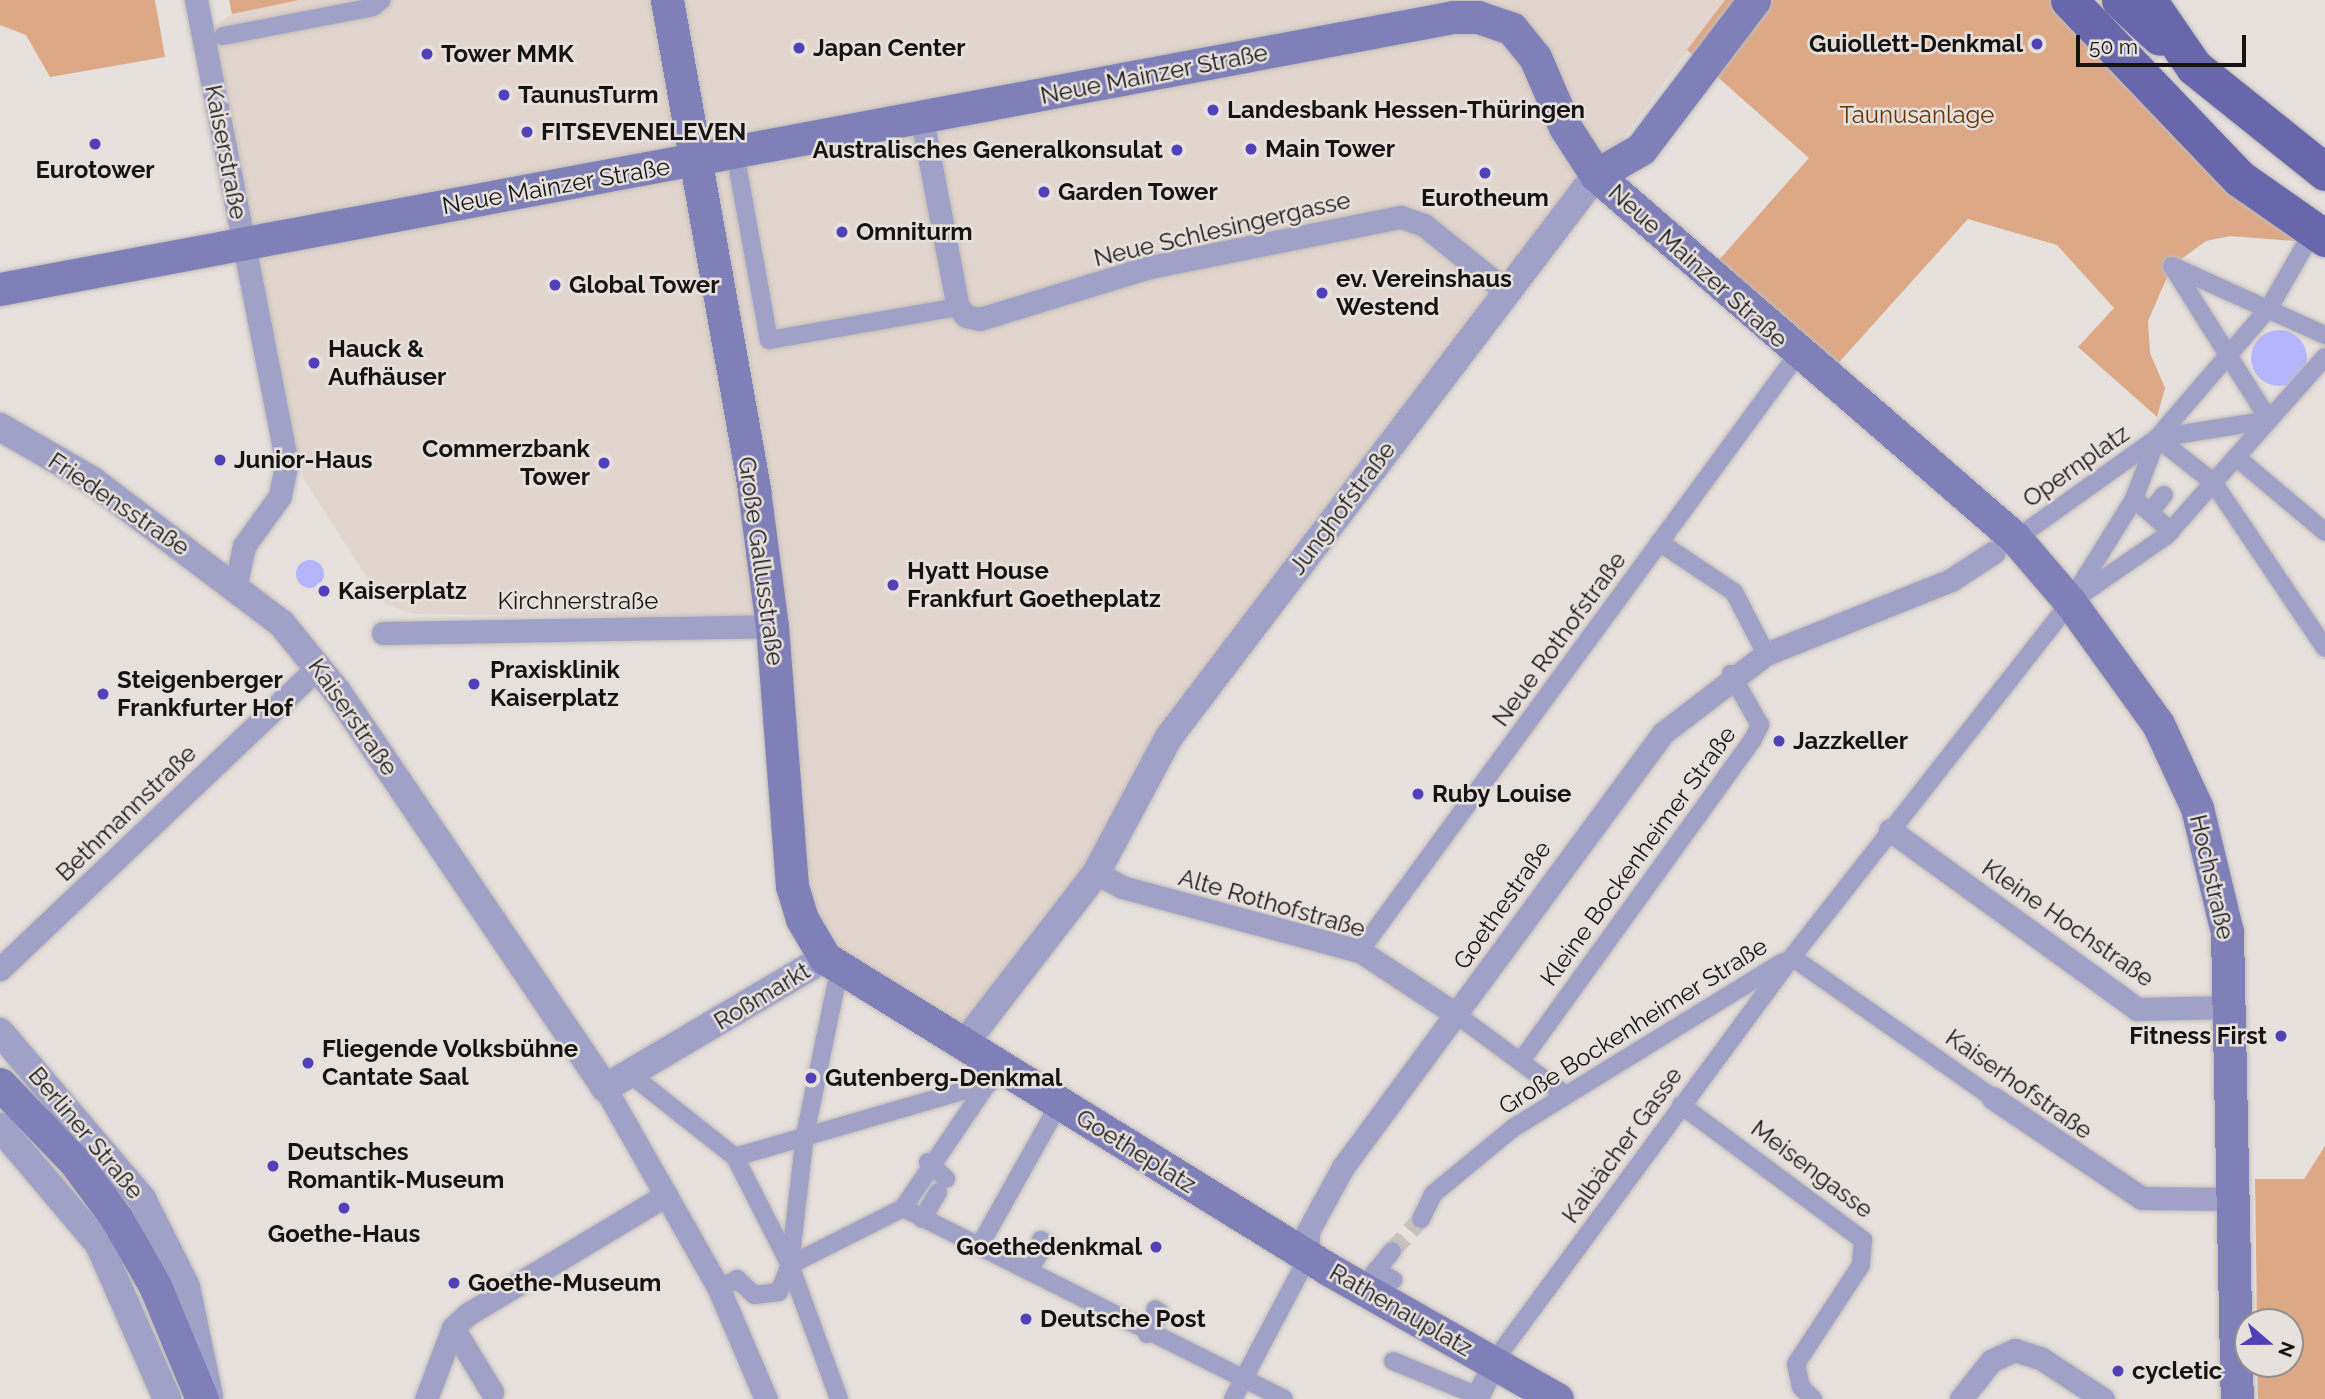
<!DOCTYPE html>
<meta charset="utf-8">
<style>
body{margin:0}
#map{position:relative;width:2325px;height:1399px;overflow:hidden;background:#e7e1de;font-family:Raleway,sans-serif}
div>[style]{position:absolute}
[style*='--x']{left:calc(var(--x)*1px);top:calc(var(--y)*1px);width:calc(var(--w)*1px);rotate:calc(var(--a)*1deg)}
.built>*{inset:0;background:#e2d5cd}
.green>*{inset:0;background:#dda886}
.water>*{inset:0;background:#b4b5fc}
.round{border-radius:50%}
.pedestrian-tunnel>*{height:18px;margin-top:-9px;transform-origin:0;background:repeating-linear-gradient(90deg,#c8c2c0 0 18px,transparent 0 27px)}
.roads{filter:drop-shadow(0 0 2px #c1bcb9) drop-shadow(0 0 2px #c1bcb9)}
.pedestrian>*{height:18px;margin:-9px;padding:0 9px;transform-origin:9px;border-radius:9px;background:#9fa1c7}
.minor>*{height:23px;margin:-11.5px;padding:0 11.5px;transform-origin:11.5px;border-radius:11.5px;background:#9fa1c7}
.tertiary>*{height:28px;margin:-14px;padding:0 14px;transform-origin:14px;border-radius:14px;background:#9fa1c7}
.secondary>*{height:33px;margin:-16.5px;padding:0 16.5px;transform-origin:16.5px;border-radius:16.5px;background:#7f80b8}
.primary>*{height:37px;margin:-18.5px;padding:0 18.5px;transform-origin:18.5px;border-radius:18.5px;background:#6967ac}
.dots>*{width:19px;height:19px;translate:-50% -50%;box-sizing:border-box;border:4px solid #e7e1de;border-radius:50%}
span{translate:-50% -50%;white-space:nowrap;text-align:center;line-height:1.15;-webkit-text-stroke:5px #e7e1de;paint-order:stroke}
.poi-label{font-size:24px;color:#161413;font-weight:700}
.right{translate:-100% -50%;text-align:right}
.left{translate:0 -50%;text-align:left}
.street-label{font-size:24px;color:#161413}
.park-label{font-size:24px;color:#663103}
.north{position:absolute;left:2234px;top:1308px;width:70px;height:70px;box-sizing:border-box;background:#e7e1de;border:2px solid #938f8d;border-radius:50%;rotate:110deg;font-size:19px;font-weight:700;line-height:28px;text-align:center;color:#161413}
.north::after{content:'';display:block;margin:auto;width:24px;height:32px;background:#5140b8;clip-path:polygon(50% 0,100% 100%,50% 72%,0 100%)}
.scale{position:absolute;left:2076px;top:35px;width:170px;height:32px;box-sizing:border-box;border:4px solid #161413;border-top:0;padding-left:9px;font-size:21px;line-height:24px;white-space:nowrap;color:#161413;-webkit-text-stroke:5px #e7e1de;paint-order:stroke}
</style>
<div id="map">
<div class="built">
<i style="clip-path:polygon(299px 0,1725px 0,962px 1037px,832px 954px,800px 893px,779px 619px,414px 614px,385px 604px,349px 550px,303px 478px,209px 29px,232px 14px)"></i>
</div>
<div class="green">
<i style="clip-path:polygon(0 0,155px 0,165px 57px,50px 77px,26px 35px,0 25px)"></i>
<i style="clip-path:polygon(229px 0,299px 0,232px 14px)"></i>
<i style="clip-path:polygon(1725px 0,2069px 0,2307px 242px,2230px 236px,2206px 241px,2172px 266px,2148px 321px,2150px 353px,2165px 388px,2157px 417px,2078px 347px,2114px 308px,2057px 245px,1968px 219px,1833px 369px,1711px 269px,1809px 158px,1687px 50px)"></i>
<i style="clip-path:polygon(2325px 1146px,2325px 1399px,2258px 1399px,2257px 1364px,2290px 1364px,2290px 1322px,2257px 1322px,2255px 1179px,2304px 1179px)"></i>
</div>
<div class="water">
<i class="round" style="left:2251px;top:330px;width:56px;height:56px"></i>
<i class="round" style="left:296px;top:560px;width:28px;height:28px"></i>
</div>
<div class="pedestrian-tunnel">
<i style="--x:1392;--y:1251;--w:43;--a:-47.8"></i>
</div>
<div class="roads">
<div class="pedestrian">
<i style="--x:223;--y:36;--w:153;--a:-10.9"></i>
<i style="--x:373;--y:7;--w:11;--a:-38"></i>
<i style="--x:735;--y:153;--w:190;--a:79.7"></i>
<i style="--x:769;--y:340;--w:192;--a:-9.9"></i>
<i style="--x:2172;--y:266;--w:182;--a:57.8"></i>
<i style="--x:2172;--y:266;--w:168;--a:24.3"></i>
<i style="--x:2157;--y:438;--w:71;--a:38.2"></i>
<i style="--x:2213;--y:482;--w:200;--a:56"></i>
<i style="--x:2157;--y:438;--w:113;--a:-9.1"></i>
<i style="--x:2236;--y:457;--w:116;--a:40.1"></i>
<i style="--x:2134;--y:499;--w:49;--a:40.9"></i>
<i style="--x:2150;--y:512;--w:22;--a:-51"></i>
<i style="--x:2024;--y:533;--w:163;--a:-35.5"></i>
<i style="--x:2157;--y:438;--w:172;--a:-49.3"></i>
<i style="--x:2269;--y:308;--w:76;--a:-60.1"></i>
<i style="--x:1659;--y:542;--w:90;--a:33.7"></i>
<i style="--x:1734;--y:592;--w:70;--a:62.7"></i>
<i style="--x:2076;--y:598;--w:109;--a:-34.6"></i>
<i style="--x:2166;--y:536;--w:239;--a:-48.4"></i>
<i style="--x:1360;--y:951;--w:739;--a:-53.75"></i>
<i style="--x:1792;--y:957;--w:246;--a:35"></i>
<i style="--x:1457;--y:1015;--w:133;--a:36.4"></i>
<i style="--x:1521;--y:1061;--w:397;--a:-54.2"></i>
<i style="--x:1753;--y:739;--w:16;--a:-63"></i>
<i style="--x:1760;--y:725;--w:59;--a:-119.6"></i>
<i style="--x:630;--y:1074;--w:134;--a:38.3"></i>
<i style="--x:735;--y:1157;--w:121;--a:63"></i>
<i style="--x:790;--y:1265;--w:143;--a:69.9"></i>
<i style="--x:1681;--y:1105;--w:227;--a:36.6"></i>
<i style="--x:1863;--y:1240;--w:25;--a:95"></i>
<i style="--x:1861;--y:1265;--w:118;--a:123.3"></i>
<i style="--x:1796;--y:1364;--w:24;--a:78"></i>
<i style="--x:1801;--y:1387;--w:17;--a:45"></i>
<i style="--x:735;--y:1157;--w:265;--a:-16.2"></i>
<i style="--x:928;--y:1162;--w:25;--a:43"></i>
<i style="--x:903;--y:1208;--w:426;--a:26.6"></i>
<i style="--x:922;--y:1219;--w:31;--a:-59"></i>
<i style="--x:1421;--y:1219;--w:28;--a:-64"></i>
<i style="--x:1433;--y:1194;--w:104;--a:-39.5"></i>
<i style="--x:1513;--y:1128;--w:317;--a:-31.6"></i>
<i style="--x:980;--y:1245;--w:162;--a:-60.7"></i>
<i style="--x:790;--y:1264;--w:130;--a:-83.4"></i>
<i style="--x:805;--y:1135;--w:153;--a:-78.3"></i>
<i style="--x:1376;--y:1270;--w:20;--a:30"></i>
<i style="--x:1028;--y:1271;--w:33;--a:-57"></i>
<i style="--x:1046;--y:1243;--w:6;--a:-149"></i>
<i style="--x:719;--y:1289;--w:21;--a:-29"></i>
<i style="--x:737;--y:1279;--w:23;--a:43"></i>
<i style="--x:754;--y:1295;--w:25;--a:-7"></i>
<i style="--x:779;--y:1292;--w:29;--a:-68"></i>
<i style="--x:790;--y:1265;--w:127;--a:-26.8"></i>
<i style="--x:903;--y:1208;--w:171;--a:-55.8"></i>
<i style="--x:1362;--y:1289;--w:48;--a:-51.7"></i>
<i style="--x:1147;--y:1334;--w:25;--a:-58"></i>
<i style="--x:1160;--y:1313;--w:6;--a:-141"></i>
<i style="--x:1393;--y:1361;--w:92;--a:22.4"></i>
<i style="--x:1489;--y:1368;--w:511;--a:-53.6"></i>
<i style="--x:1792;--y:957;--w:451;--a:-51.9"></i>
<i style="--x:2070;--y:602;--w:121;--a:-58.1"></i>
<i style="--x:2134;--y:499;--w:65;--a:-69.3"></i>
<i style="--x:1233;--y:1399;--w:161;--a:-62.2"></i>
</div>
<div class="minor">
<i style="--x:196;--y:0;--w:471;--a:78.9"></i>
<i style="--x:287;--y:462;--w:35;--a:102"></i>
<i style="--x:280;--y:496;--w:62;--a:125.8"></i>
<i style="--x:244;--y:546;--w:40;--a:102"></i>
<i style="--x:922;--y:119;--w:191;--a:79.2"></i>
<i style="--x:958;--y:307;--w:12;--a:48"></i>
<i style="--x:966;--y:316;--w:14;--a:12"></i>
<i style="--x:980;--y:319;--w:178;--a:-17"></i>
<i style="--x:1150;--y:267;--w:256;--a:-11.3"></i>
<i style="--x:1401;--y:217;--w:24;--a:19"></i>
<i style="--x:1424;--y:225;--w:105;--a:38.8"></i>
<i style="--x:383;--y:633;--w:389;--a:-1"></i>
<i style="--x:1890;--y:830;--w:305;--a:35.9"></i>
<i style="--x:2137;--y:1009;--w:95;--a:-1.2"></i>
<i style="--x:1096;--y:873;--w:30;--a:28"></i>
<i style="--x:1122;--y:887;--w:246;--a:15.1"></i>
<i style="--x:1360;--y:951;--w:116;--a:33.4"></i>
<i style="--x:0;--y:969;--w:440;--a:-43.5"></i>
<i style="--x:605;--y:1088;--w:231;--a:60.4"></i>
<i style="--x:719;--y:1289;--w:120;--a:66.9"></i>
<i style="--x:1993;--y:1098;--w:179;--a:33.9"></i>
<i style="--x:2142;--y:1198;--w:93;--a:0.6"></i>
<i style="--x:1308;--y:1257;--w:26;--a:-90"></i>
<i style="--x:1308;--y:1231;--w:73;--a:-61.3"></i>
<i style="--x:1343;--y:1167;--w:539;--a:-53.6"></i>
<i style="--x:1663;--y:733;--w:130;--a:-37.5"></i>
<i style="--x:1766;--y:654;--w:199;--a:-21.8"></i>
<i style="--x:1951;--y:580;--w:51;--a:-33.1"></i>
<i style="--x:453;--y:1328;--w:75;--a:58.6"></i>
<i style="--x:426;--y:1399;--w:76;--a:-69.2"></i>
<i style="--x:453;--y:1328;--w:21;--a:-43"></i>
<i style="--x:468;--y:1314;--w:231;--a:-31"></i>
<i style="--x:1476;--y:1399;--w:40;--a:-63.4"></i>
<i style="--x:1961;--y:1399;--w:48;--a:-51.7"></i>
<i style="--x:1991;--y:1361;--w:26;--a:-25"></i>
<i style="--x:2015;--y:1350;--w:28;--a:18"></i>
<i style="--x:2042;--y:1359;--w:73;--a:33.3"></i>
</div>
<div class="tertiary">
<i style="--x:0;--y:427;--w:108;--a:30.1"></i>
<i style="--x:93;--y:481;--w:237;--a:37.1"></i>
<i style="--x:282;--y:624;--w:89;--a:50.9"></i>
<i style="--x:338;--y:693;--w:477;--a:55.9"></i>
<i style="--x:605;--y:1088;--w:256;--a:-30.6"></i>
<i style="--x:0;--y:1032;--w:219;--a:49.6"></i>
<i style="--x:142;--y:1199;--w:98;--a:63.4"></i>
<i style="--x:186;--y:1287;--w:111;--a:78.1"></i>
<i style="--x:964;--y:1044;--w:216;--a:-52.3"></i>
<i style="--x:1096;--y:873;--w:154;--a:-61.8"></i>
<i style="--x:1169;--y:737;--w:706;--a:-52.77"></i>
<i style="--x:0;--y:1127;--w:153;--a:49.8"></i>
<i style="--x:99;--y:1244;--w:169;--a:66.3"></i>
</div>
<div class="secondary">
<i style="--x:667;--y:0;--w:498;--a:79.9"></i>
<i style="--x:754;--y:490;--w:137;--a:82.5"></i>
<i style="--x:772;--y:626;--w:261;--a:85.6"></i>
<i style="--x:792;--y:886;--w:34;--a:73"></i>
<i style="--x:802;--y:919;--w:45;--a:59.5"></i>
<i style="--x:825;--y:958;--w:594;--a:31.71"></i>
<i style="--x:1330;--y:1270;--w:261;--a:29.6"></i>
<i style="--x:1596;--y:175;--w:52;--a:-30"></i>
<i style="--x:1641;--y:149;--w:187;--a:-52.8"></i>
<i style="--x:0;--y:289;--w:1478;--a:-10.6"></i>
<i style="--x:1453;--y:17;--w:25;--a:0"></i>
<i style="--x:1478;--y:17;--w:36;--a:19"></i>
<i style="--x:1512;--y:29;--w:36;--a:51"></i>
<i style="--x:1535;--y:57;--w:76;--a:66.8"></i>
<i style="--x:1565;--y:127;--w:57;--a:57.1"></i>
<i style="--x:1596;--y:175;--w:554;--a:40.9"></i>
<i style="--x:2015;--y:538;--w:84;--a:49.3"></i>
<i style="--x:2070;--y:602;--w:150;--a:54.2"></i>
<i style="--x:2158;--y:724;--w:93;--a:65.1"></i>
<i style="--x:2197;--y:808;--w:128;--a:76.4"></i>
<i style="--x:2227;--y:932;--w:467;--a:88.8"></i>
<i style="--x:0;--y:1084;--w:108;--a:46.1"></i>
<i style="--x:75;--y:1162;--w:71;--a:53.6"></i>
<i style="--x:117;--y:1219;--w:77;--a:60.4"></i>
<i style="--x:155;--y:1286;--w:122;--a:67.4"></i>
</div>
<div class="primary">
<i style="--x:2069;--y:0;--w:246;--a:46.3"></i>
<i style="--x:2239;--y:178;--w:105;--a:34.9"></i>
<i style="--x:2120;--y:0;--w:54;--a:42.8"></i>
<i style="--x:2148;--y:0;--w:81;--a:55.5"></i>
<i style="--x:2194;--y:67;--w:168;--a:38.7"></i>
</div>
</div>
<div class="dots">
<i style="left:2037px;top:44px;background:#5140b8"></i>
<i style="left:799px;top:48px;background:#5140b8"></i>
<i style="left:427px;top:54px;background:#5140b8"></i>
<i style="left:504px;top:95px;background:#5140b8"></i>
<i style="left:1213px;top:110px;background:#5140b8"></i>
<i style="left:527px;top:132px;background:#5140b8"></i>
<i style="left:95px;top:144px;background:#5140b8"></i>
<i style="left:1251px;top:149px;background:#5140b8"></i>
<i style="left:1177px;top:150px;background:#5140b8"></i>
<i style="left:1485px;top:173px;background:#5140b8"></i>
<i style="left:1044px;top:192px;background:#5140b8"></i>
<i style="left:842px;top:232px;background:#5140b8"></i>
<i style="left:555px;top:285px;background:#5140b8"></i>
<i style="left:1322px;top:293px;background:#5140b8"></i>
<i style="left:314px;top:363px;background:#5140b8"></i>
<i style="left:220px;top:460px;background:#5140b8"></i>
<i style="left:604px;top:463px;background:#5140b8"></i>
<i style="left:893px;top:585px;background:#5140b8"></i>
<i style="left:324px;top:591px;background:#5140b8"></i>
<i style="left:474px;top:684px;background:#5140b8"></i>
<i style="left:103px;top:694px;background:#5140b8"></i>
<i style="left:1779px;top:741px;background:#5140b8"></i>
<i style="left:1418px;top:794px;background:#5140b8"></i>
<i style="left:2281px;top:1036px;background:#5140b8"></i>
<i style="left:308px;top:1063px;background:#5140b8"></i>
<i style="left:811px;top:1078px;background:#5140b8"></i>
<i style="left:273px;top:1166px;background:#5140b8"></i>
<i style="left:344px;top:1208px;background:#5140b8"></i>
<i style="left:1156px;top:1247px;background:#5140b8"></i>
<i style="left:454px;top:1283px;background:#5140b8"></i>
<i style="left:1026px;top:1319px;background:#5140b8"></i>
<i style="left:2118px;top:1371px;background:#5140b8"></i>
</div>
<div class="poi-label">
<span class="right" style="left:2023px;top:44px">Guiollett-Denkmal</span>
<span class="left" style="left:813px;top:48px">Japan Center</span>
<span class="left" style="left:441px;top:54px">Tower MMK</span>
<span class="left" style="left:518px;top:95px">TaunusTurm</span>
<span class="left" style="left:1227px;top:110px">Landesbank Hessen-Thüringen</span>
<span class="left" style="left:541px;top:132px">FITSEVENELEVEN</span>
<span class="left" style="left:1265px;top:149px">Main Tower</span>
<span class="right" style="left:1163px;top:150px">Australisches Generalkonsulat</span>
<span style="left:95px;top:170px">Eurotower</span>
<span class="left" style="left:1058px;top:192px">Garden Tower</span>
<span style="left:1485px;top:198px">Eurotheum</span>
<span class="left" style="left:856px;top:232px">Omniturm</span>
<span class="left" style="left:1336px;top:293px">ev. Vereinshaus<br>Westend</span>
<span class="left" style="left:569px;top:285px">Global Tower</span>
<span class="left" style="left:328px;top:363px">Hauck &amp;<br>Aufhäuser</span>
<span class="right" style="left:590px;top:463px">Commerzbank<br>Tower</span>
<span class="left" style="left:234px;top:460px">Junior-Haus</span>
<span class="left" style="left:907px;top:585px">Hyatt House<br>Frankfurt Goetheplatz</span>
<span class="left" style="left:338px;top:591px">Kaiserplatz</span>
<span class="left" style="left:490px;top:684px">Praxisklinik<br>Kaiserplatz</span>
<span class="left" style="left:117px;top:694px">Steigenberger<br>Frankfurter Hof</span>
<span class="left" style="left:1793px;top:741px">Jazzkeller</span>
<span class="left" style="left:1432px;top:794px">Ruby Louise</span>
<span class="right" style="left:2267px;top:1036px">Fitness First</span>
<span class="left" style="left:322px;top:1063px">Fliegende Volksbühne<br>Cantate Saal</span>
<span class="left" style="left:825px;top:1078px">Gutenberg-Denkmal</span>
<span class="left" style="left:287px;top:1166px">Deutsches<br>Romantik-Museum</span>
<span style="left:344px;top:1234px">Goethe-Haus</span>
<span class="right" style="left:1142px;top:1247px">Goethedenkmal</span>
<span class="left" style="left:468px;top:1283px">Goethe-Museum</span>
<span class="left" style="left:1040px;top:1319px">Deutsche Post</span>
<span class="left" style="left:2132px;top:1371px">cycletic</span>
</div>
<div class="street-label">
<span style="left:1154px;top:74px;rotate:-11deg">Neue Mainzer Straße</span>
<span style="left:226px;top:152px;rotate:79deg">Kaiserstraße</span>
<span style="left:556px;top:186px;rotate:-10deg">Neue Mainzer Straße</span>
<span style="left:1222px;top:229px;rotate:-13deg">Neue Schlesingergasse</span>
<span style="left:1698px;top:266px;rotate:42deg">Neue Mainzer Straße</span>
<span style="left:2076px;top:466px;rotate:-35deg">Opernplatz</span>
<span style="left:119px;top:504px;rotate:34deg">Friedensstraße</span>
<span style="left:1342px;top:508px;rotate:-53deg">Junghofstraße</span>
<span style="left:761px;top:561px;rotate:82deg">Große Gallusstraße</span>
<span style="left:578px;top:601px">Kirchnerstraße</span>
<span style="left:1559px;top:639px;rotate:-54deg">Neue Rothofstraße</span>
<span style="left:353px;top:717px;rotate:55deg">Kaiserstraße</span>
<span style="left:126px;top:813px;rotate:-44deg">Bethmannstraße</span>
<span style="left:1638px;top:856px;rotate:-54deg">Kleine Bockenheimer Straße</span>
<span style="left:2212px;top:877px;rotate:77deg">Hochstraße</span>
<span style="left:1272px;top:903px;rotate:16deg">Alte Rothofstraße</span>
<span style="left:1502px;top:905px;rotate:-55deg">Goethestraße</span>
<span style="left:2068px;top:923px;rotate:35deg">Kleine Hochstraße</span>
<span style="left:762px;top:996px;rotate:-31deg">Roßmarkt</span>
<span style="left:1633px;top:1026px;rotate:-32deg">Große Bockenheimer Straße</span>
<span style="left:2019px;top:1084px;rotate:35deg">Kaiserhofstraße</span>
<span style="left:86px;top:1133px;rotate:50deg">Berliner Straße</span>
<span style="left:1622px;top:1145px;rotate:-54deg">Kalbächer Gasse</span>
<span style="left:1136px;top:1151px;rotate:32deg">Goetheplatz</span>
<span style="left:1812px;top:1169px;rotate:37deg">Meisengasse</span>
<span style="left:1401px;top:1310px;rotate:30deg">Rathenauplatz</span>
</div>
<div class="park-label">
<span style="left:1917px;top:115px">Taunusanlage</span>
</div>
<div class="north">N</div>
<div class="scale">50 m</div>
</div>
